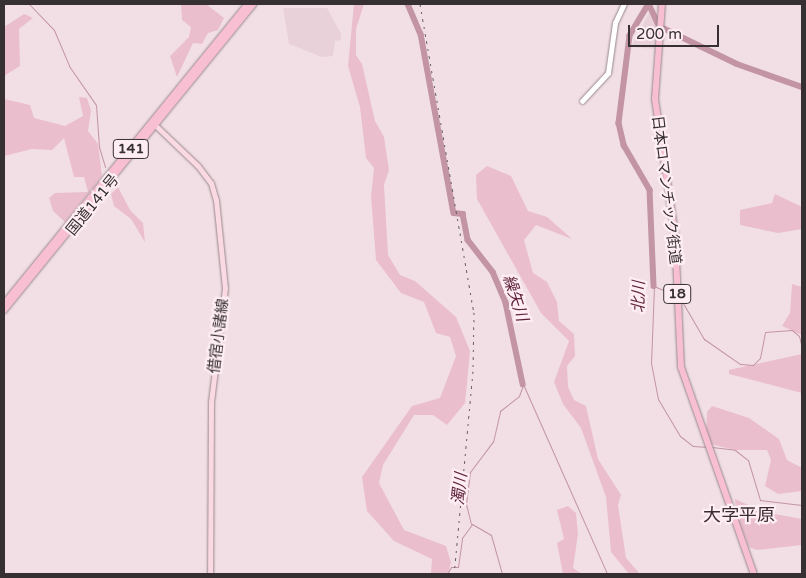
<!DOCTYPE html>
<meta charset="utf-8">
<style>
body{margin:0}
#map{position:relative;width:806px;height:578px;overflow:hidden;background:#f1dfe5;font-family:"Varela Round","Noto Sans JP",sans-serif}
div>[style]{position:absolute}
[style*='--x']{left:calc(var(--x)*1px);top:calc(var(--y)*1px);width:calc(var(--w)*1px);rotate:calc(var(--a)*1deg)}
.built>*{inset:0;background:#e9d1d9}
.green>*{inset:0;background:#ebbecd}
.stream>*{height:1px;margin:-0.5px;padding:0 0.5px;transform-origin:0.5px;border-radius:0.5px;background:#c394a3}
.river>*{height:5.5px;margin:-2.75px;padding:0 2.75px;transform-origin:2.75px;border-radius:2.75px;background:#c394a3}
.roads{filter:drop-shadow(0 0 1px #98888d) drop-shadow(0 0 1px #98888d)}
.minor>*{height:4.5px;margin:-2.25px;padding:0 2.25px;transform-origin:2.25px;border-radius:2.25px;background:#fff}
.major>*{height:5px;margin:-2.5px;padding:0 2.5px;transform-origin:2.5px;border-radius:2.5px;background:#fad9e3}
.highway>*{height:6px;margin:-3px;padding:0 3px;transform-origin:3px;border-radius:3px;background:#f7bfd1}
.rail>*{height:1px;margin-top:-0.5px;transform-origin:0;background:repeating-linear-gradient(90deg,#695f62 0 2.5px,transparent 0 7.5px)}
span{translate:-50% -50%;white-space:nowrap;text-align:center;line-height:1.15;-webkit-text-stroke:4.5px #feedf2;paint-order:stroke}
.shield-label span{padding:1px 4px;background:#feedf2;border:1px solid;border-radius:4px;-webkit-text-stroke-width:0}
.shield-label{font-size:14px;color:#373032;font-weight:700}
.street-label{font-size:15px;color:#373032}
.water-label{font-size:16px;color:#5e233b;font-style:italic}
.quarter-label{font-size:18px;color:#3a2d32}
.frame{position:absolute;inset:0;border:5px solid #373032;pointer-events:none}
.scale{position:absolute;left:628px;top:25px;width:91px;height:22px;box-sizing:border-box;border:2px solid #373032;border-top:0;padding-left:6px;font-size:15px;line-height:18px;white-space:nowrap;color:#373032;-webkit-text-stroke:4px #feedf2;paint-order:stroke}
</style>
<div id="map">
<div class="built">
<i style="clip-path:polygon(283px 8px,327px 8px,341px 34px,341px 40px,335px 41px,333px 56px,322px 57px,289px 44px)"></i>
<i style="clip-path:polygon(649px 13px,656px 24px,654px 49px,631px 47px)"></i>
</div>
<div class="green">
<i style="clip-path:polygon(181px 4px,206px 4px,224px 18px,218px 30px,208px 33px,202px 44px,193px 43px,177px 77px,170px 56px,189px 37px,191px 27px,182px 20px)"></i>
<i style="clip-path:polygon(354px 4px,364px 4px,356px 29px,356px 55px,362px 64px,375px 121px,384px 137px,389px 170px,384px 185px,388px 255px,400px 275px,415px 281px,456px 317px,470px 351px,465px 403px,447px 425px,433px 415px,414px 415px,383px 465px,379px 483px,404px 530px,446px 546px,451px 562px,448px 574px,431px 574px,432px 559px,394px 541px,367px 511px,362px 477px,412px 406px,440px 398px,456px 356px,450px 337px,436px 333px,424px 302px,401px 293px,376px 260px,371px 196px,374px 168px,366px 158px,360px 107px,348px 66px)"></i>
<i style="clip-path:polygon(24px 14px,33px 18px,19px 29px,20px 66px,4px 76px,4px 27px)"></i>
<i style="clip-path:polygon(79px 97px,87px 98px,91px 111px,88px 131px,98px 144px,102px 176px,65px 222px,53px 211px,49px 198px,55px 193px,88px 192px,84px 177px,74px 177px,64px 138px,52px 150px,32px 149px,4px 156px,4px 99px,30px 105px,34px 118px,65px 126px,83px 116px)"></i>
<i style="clip-path:polygon(487px 166px,511px 176px,528px 211px,547px 217px,572px 239px,536px 225px,524px 240px,533px 273px,547px 282px,557px 302px,559px 321px,574px 334px,575px 356px,567px 366px,568px 387px,574px 400px,586px 406px,598px 459px,621px 495px,618px 505px,626px 558px,640px 574px,629px 574px,611px 552px,606px 497px,581px 428px,563px 404px,554px 382px,569px 341px,541px 313px,477px 199px,476px 175px)"></i>
<i style="clip-path:polygon(118px 187px,130px 210px,143px 223px,145px 242px,131px 219px,114px 206px,111px 194px)"></i>
<i style="clip-path:polygon(775px 194px,802px 207px,802px 229px,778px 233px,740px 225px,740px 210px,772px 203px)"></i>
<i style="clip-path:polygon(792px 284px,802px 287px,802px 335px,782px 326px,790px 313px)"></i>
<i style="clip-path:polygon(802px 354px,802px 393px,729px 374px,729px 370px)"></i>
<i style="clip-path:polygon(712px 406px,749px 418px,779px 439px,787px 460px,802px 468px,802px 491px,778px 494px,765px 486px,771px 460px,767px 450px,735px 450px,706px 443px,707px 412px)"></i>
<i style="clip-path:polygon(735px 499px,764px 512px,802px 519px,802px 545px,757px 550px,749px 547px,736px 514px)"></i>
<i style="clip-path:polygon(568px 506px,576px 513px,578px 534px,573px 568px,582px 574px,563px 574px,557px 543px,564px 539px,557px 510px)"></i>
</div>
<div class="stream">
<i style="--x:29;--y:4;--w:36;--a:46"></i>
<i style="--x:54;--y:30;--w:39;--a:67"></i>
<i style="--x:69;--y:66;--w:47;--a:55.3"></i>
<i style="--x:96;--y:105;--w:42;--a:85.9"></i>
<i style="--x:99;--y:147;--w:21;--a:73"></i>
<i style="--x:675;--y:295;--w:23;--a:-157"></i>
<i style="--x:654;--y:286;--w:77;--a:92.2"></i>
<i style="--x:651;--y:363;--w:37;--a:79"></i>
<i style="--x:658;--y:399;--w:43;--a:59.3"></i>
<i style="--x:680;--y:436;--w:16;--a:38"></i>
<i style="--x:693;--y:446;--w:15;--a:4"></i>
<i style="--x:680;--y:298;--w:48;--a:59.7"></i>
<i style="--x:704;--y:339;--w:44;--a:34.8"></i>
<i style="--x:740;--y:364;--w:13;--a:4"></i>
<i style="--x:753;--y:365;--w:10;--a:-45"></i>
<i style="--x:760;--y:358;--w:26;--a:-79"></i>
<i style="--x:765;--y:332;--w:27;--a:-4"></i>
<i style="--x:792;--y:330;--w:9;--a:41"></i>
<i style="--x:799;--y:336;--w:12;--a:76"></i>
<i style="--x:523;--y:384;--w:208;--a:66.1"></i>
<i style="--x:712;--y:447;--w:23;--a:7"></i>
<i style="--x:735;--y:450;--w:16;--a:38"></i>
<i style="--x:748;--y:460;--w:42;--a:73.3"></i>
<i style="--x:760;--y:500;--w:42;--a:6.8"></i>
<i style="--x:471;--y:524;--w:21;--a:-104"></i>
<i style="--x:466;--y:504;--w:32;--a:-83"></i>
<i style="--x:470;--y:472;--w:38;--a:-53"></i>
<i style="--x:493;--y:442;--w:32;--a:-77"></i>
<i style="--x:500;--y:411;--w:24;--a:-38"></i>
<i style="--x:519;--y:396;--w:12;--a:-70"></i>
<i style="--x:472;--y:524;--w:22;--a:30"></i>
<i style="--x:491;--y:535;--w:41;--a:74.2"></i>
<i style="--x:447;--y:574;--w:8;--a:-60"></i>
<i style="--x:451;--y:567;--w:7;--a:0"></i>
<i style="--x:458;--y:567;--w:29;--a:-82"></i>
<i style="--x:462;--y:538;--w:17;--a:-54"></i>
</div>
<div class="river">
<i style="--x:408;--y:4;--w:33;--a:67"></i>
<i style="--x:421;--y:34;--w:182;--a:79.6"></i>
<i style="--x:454;--y:213;--w:9;--a:6"></i>
<i style="--x:463;--y:214;--w:26;--a:79"></i>
<i style="--x:468;--y:240;--w:41;--a:52"></i>
<i style="--x:493;--y:272;--w:34;--a:67"></i>
<i style="--x:506;--y:303;--w:83;--a:78.1"></i>
<i style="--x:649;--y:4;--w:37;--a:121"></i>
<i style="--x:630;--y:36;--w:88;--a:97.2"></i>
<i style="--x:619;--y:123;--w:23;--a:77"></i>
<i style="--x:624;--y:145;--w:52;--a:60"></i>
<i style="--x:650;--y:190;--w:96;--a:87.6"></i>
<i style="--x:649;--y:4;--w:21;--a:65"></i>
<i style="--x:663;--y:28;--w:82;--a:25.9"></i>
<i style="--x:737;--y:64;--w:69;--a:19.5"></i>
</div>
<div class="roads">
<div class="minor">
<i style="--x:582;--y:101;--w:38;--a:-47"></i>
<i style="--x:608;--y:73;--w:50;--a:-82"></i>
<i style="--x:615;--y:23;--w:21;--a:-65"></i>
</div>
<div class="major">
<i style="--x:153;--y:123;--w:62;--a:43.7"></i>
<i style="--x:198;--y:166;--w:21;--a:53"></i>
<i style="--x:211;--y:183;--w:18;--a:74"></i>
<i style="--x:216;--y:200;--w:88;--a:84.2"></i>
<i style="--x:225;--y:288;--w:115;--a:97"></i>
<i style="--x:211;--y:402;--w:172;--a:90.3"></i>
</div>
<div class="highway">
<i style="--x:662;--y:4;--w:95;--a:94.2"></i>
<i style="--x:655;--y:99;--w:137;--a:81.6"></i>
<i style="--x:675;--y:235;--w:132;--a:87.4"></i>
<i style="--x:681;--y:367;--w:219;--a:70.6"></i>
<i style="--x:4;--y:304;--w:387;--a:-50.9"></i>
<i style="--x:4;--y:310;--w:395;--a:-50.8"></i>
</div>
</div>
<div class="rail">
<i style="--x:420;--y:4;--w:313;--a:80.1"></i>
<i style="--x:474;--y:312;--w:59;--a:91"></i>
<i style="--x:473;--y:371;--w:204;--a:95.3"></i>
</div>
<div class="shield-label">
<span style="left:131px;top:149px">141</span>
<span style="left:677px;top:294px">18</span>
</div>
<div class="street-label">
<span style="left:666px;top:190px;rotate:83deg">日本ロマンチック街道</span>
<span style="left:93px;top:205px;rotate:-51deg">国道141号</span>
<span style="left:219px;top:336px;rotate:-83deg">借宿小諸線</span>
</div>
<div class="water-label">
<span style="left:639px;top:297px;rotate:-89deg">北川</span>
<span style="left:515px;top:298px;rotate:72deg">繰矢川</span>
<span style="left:460px;top:489px;rotate:-84deg">濁川</span>
</div>
<div class="quarter-label">
<span style="left:739px;top:515px">大字平原</span>
</div>
<div class="frame"></div>
<div class="scale">200 m</div>
</div>
